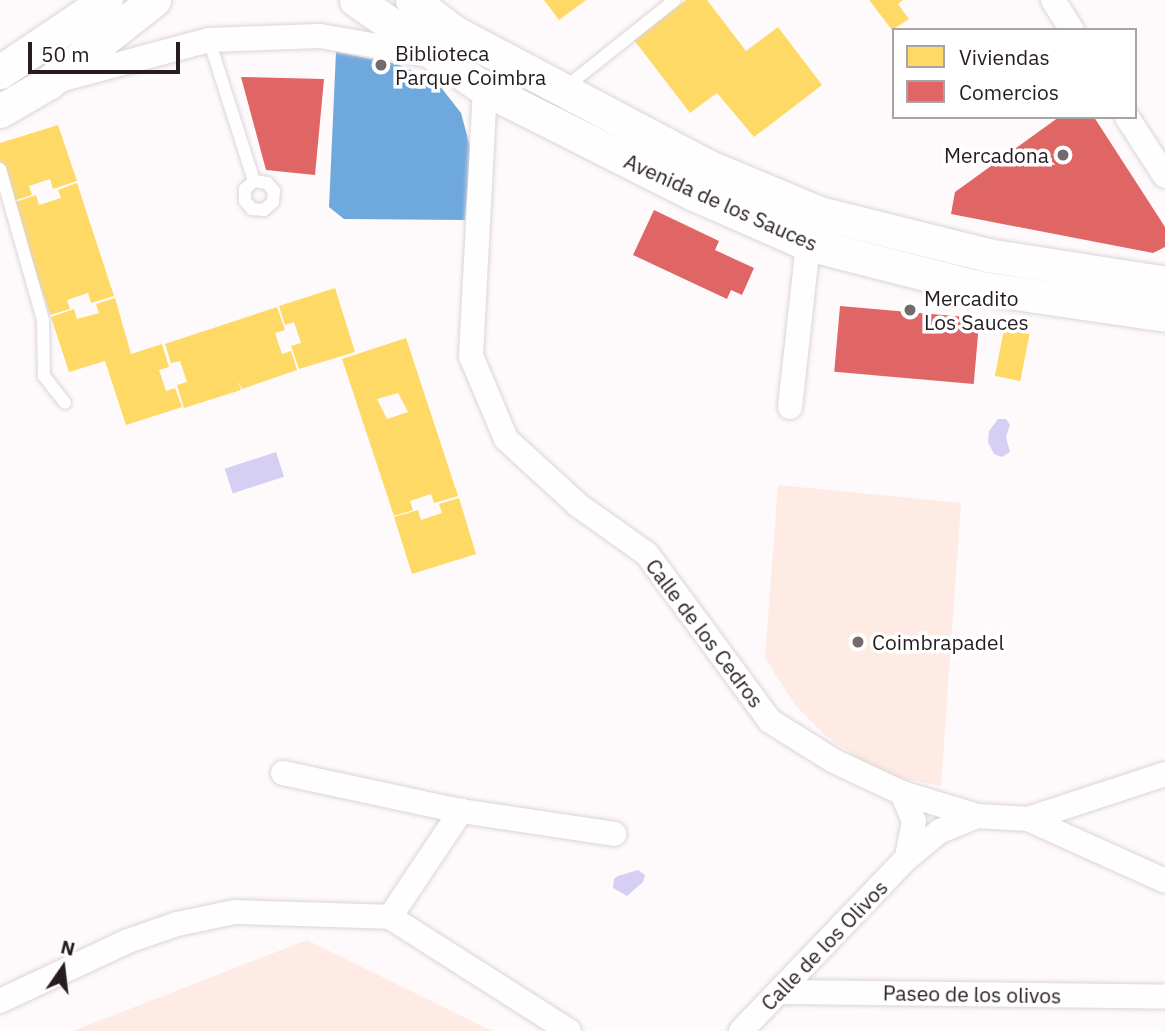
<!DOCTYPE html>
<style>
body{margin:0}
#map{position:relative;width:1165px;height:1031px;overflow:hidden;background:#fefafc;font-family:"IBM Plex Sans",sans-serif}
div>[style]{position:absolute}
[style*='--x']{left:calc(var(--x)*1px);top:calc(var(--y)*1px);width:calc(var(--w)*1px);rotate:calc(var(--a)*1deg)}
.green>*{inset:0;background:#fdebe4}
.water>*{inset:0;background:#d5cff4;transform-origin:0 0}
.homes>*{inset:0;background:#ffd966;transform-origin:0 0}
.shops>*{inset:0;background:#e06666;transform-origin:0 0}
.schools>*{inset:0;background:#6fa8dc}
.roads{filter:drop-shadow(0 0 2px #dcd4d8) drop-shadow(0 0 2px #dcd4d8)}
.lane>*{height:12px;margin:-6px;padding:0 6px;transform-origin:6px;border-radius:6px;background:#fffeff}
.street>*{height:24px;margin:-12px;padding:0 12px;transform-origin:12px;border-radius:12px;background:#fffeff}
.secondary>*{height:33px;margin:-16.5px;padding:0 16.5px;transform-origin:16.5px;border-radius:16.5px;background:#fffeff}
.dots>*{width:19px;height:19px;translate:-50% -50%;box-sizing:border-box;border:4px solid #fff;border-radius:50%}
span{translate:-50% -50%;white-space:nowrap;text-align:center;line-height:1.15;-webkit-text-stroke:7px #fff;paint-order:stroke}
.poi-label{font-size:21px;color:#261c21}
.left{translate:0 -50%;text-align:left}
.right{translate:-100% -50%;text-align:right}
.street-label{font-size:21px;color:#261c21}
.legend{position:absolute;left:892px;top:28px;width:245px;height:91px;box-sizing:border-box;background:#fff;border:2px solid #a8a4a6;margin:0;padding:9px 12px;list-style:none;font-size:21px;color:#261c21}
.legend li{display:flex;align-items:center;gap:14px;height:35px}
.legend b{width:35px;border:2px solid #a8a4a6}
.north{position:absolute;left:28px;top:933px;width:70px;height:70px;-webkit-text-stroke:5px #fff;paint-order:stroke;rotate:14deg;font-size:19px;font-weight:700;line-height:28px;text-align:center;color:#261c21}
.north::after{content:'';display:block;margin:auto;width:24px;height:32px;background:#261c21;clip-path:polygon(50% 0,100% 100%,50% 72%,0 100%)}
.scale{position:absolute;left:28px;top:42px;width:152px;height:32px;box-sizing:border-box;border:4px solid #261c21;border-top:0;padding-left:9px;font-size:21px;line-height:24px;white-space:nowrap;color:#261c21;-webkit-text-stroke:5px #fff;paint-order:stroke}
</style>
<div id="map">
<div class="green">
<i style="clip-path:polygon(778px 485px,961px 503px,941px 786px,881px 774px,825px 735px,795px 705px,765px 658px)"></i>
<i style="clip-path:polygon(307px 940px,492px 1031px,73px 1031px)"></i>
</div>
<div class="water">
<i style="clip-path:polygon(998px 419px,1006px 419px,1010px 425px,1006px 437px,1010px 452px,1002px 457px,994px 454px,988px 442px,989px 431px)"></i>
<i style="left:276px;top:452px;width:26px;height:54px;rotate:72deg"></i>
<i style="clip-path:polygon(638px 870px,645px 875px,643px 882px,627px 896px,613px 888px,614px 879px,618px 876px)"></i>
</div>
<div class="homes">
<i style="clip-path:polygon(544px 0,586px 0,559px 20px)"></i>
<i style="clip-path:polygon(686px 0,707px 0,746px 51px,778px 27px,822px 85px,754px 137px,717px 93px,690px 113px,634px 40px)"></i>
<i style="clip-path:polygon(869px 0,903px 0,898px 4px,909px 19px,892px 30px)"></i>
<i style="clip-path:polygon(58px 125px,77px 181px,53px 189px,50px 179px,29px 186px,32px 195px,13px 201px,0 161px,0 143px)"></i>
<i style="clip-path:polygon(77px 183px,114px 296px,91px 303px,88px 293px,67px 300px,70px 309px,50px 315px,13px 203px,36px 195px,39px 205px,61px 198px,58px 190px)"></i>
<i style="clip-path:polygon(335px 288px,355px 352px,299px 369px,291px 346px,301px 343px,294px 322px,285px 325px,279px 306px)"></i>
<i style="clip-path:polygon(115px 298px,131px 354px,162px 344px,169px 367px,159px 370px,166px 391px,175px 388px,182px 407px,126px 425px,105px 361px,69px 372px,51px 317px,74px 309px,77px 319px,99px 313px,96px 304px)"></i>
<i style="clip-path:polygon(277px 307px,285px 330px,275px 333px,282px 354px,291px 351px,297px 370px,242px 389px,238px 381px,241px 390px,184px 408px,177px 385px,187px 382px,180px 361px,171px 363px,165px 344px)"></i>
<i style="left:1004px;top:329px;width:26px;height:48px;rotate:11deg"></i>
<i style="clip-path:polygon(evenodd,406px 338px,458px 496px,434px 503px,431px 494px,410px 501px,413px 510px,394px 516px,342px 359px,406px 338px,398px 393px,408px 412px,387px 419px,377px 399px,398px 393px)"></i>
<i style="clip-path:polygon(459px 498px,476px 554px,412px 574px,394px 517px,418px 510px,421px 520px,442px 513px,439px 504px)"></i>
</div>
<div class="shops">
<i style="clip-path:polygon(241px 77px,324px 79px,315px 175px,266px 170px)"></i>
<i style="clip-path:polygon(1059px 117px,1094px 117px,1165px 227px,1165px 247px,1153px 253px,951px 214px,955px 192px)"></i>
<i style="clip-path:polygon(654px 210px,719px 241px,715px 250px,754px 268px,742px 295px,731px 290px,727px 299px,633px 255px)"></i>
<i style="left:840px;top:306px;width:140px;height:66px;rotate:5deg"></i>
</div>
<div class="schools">
<i style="clip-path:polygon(336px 52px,397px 64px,436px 81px,461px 113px,471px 150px,465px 220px,344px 219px,329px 207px)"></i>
</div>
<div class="roads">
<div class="lane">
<i style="--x:209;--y:40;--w:148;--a:72.3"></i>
<i style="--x:254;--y:181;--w:12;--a:138"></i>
<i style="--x:245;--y:189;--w:12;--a:90"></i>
<i style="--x:245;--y:201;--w:11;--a:49"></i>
<i style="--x:252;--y:209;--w:12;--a:5"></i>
<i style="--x:264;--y:210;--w:12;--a:-42"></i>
<i style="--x:273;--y:202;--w:11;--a:-85"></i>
<i style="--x:274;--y:191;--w:11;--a:-131"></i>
<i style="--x:267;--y:183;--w:13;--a:-171"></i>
<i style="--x:566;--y:87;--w:139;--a:-38.6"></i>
<i style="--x:0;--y:169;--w:157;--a:74.1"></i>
<i style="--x:43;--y:320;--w:56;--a:89"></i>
<i style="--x:44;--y:376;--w:34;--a:52"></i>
</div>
<div class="street">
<i style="--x:1053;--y:0;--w:36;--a:58"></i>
<i style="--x:56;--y:81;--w:158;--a:-15"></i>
<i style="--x:209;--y:40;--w:111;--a:-2.1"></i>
<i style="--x:320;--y:36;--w:111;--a:9.9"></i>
<i style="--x:485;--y:89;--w:267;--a:93"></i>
<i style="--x:471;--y:356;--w:90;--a:67.1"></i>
<i style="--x:506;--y:439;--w:98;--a:42.5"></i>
<i style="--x:578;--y:505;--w:85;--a:35.4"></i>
<i style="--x:647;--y:554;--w:207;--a:53.6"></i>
<i style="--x:770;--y:721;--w:75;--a:32"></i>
<i style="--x:834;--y:761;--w:75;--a:25.2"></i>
<i style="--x:902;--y:793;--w:30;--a:67"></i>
<i style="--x:914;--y:821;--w:38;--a:101"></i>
<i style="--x:1127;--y:117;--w:70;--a:57.2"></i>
<i style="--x:790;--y:407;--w:164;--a:-83.7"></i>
<i style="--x:283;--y:773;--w:182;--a:12.1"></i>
<i style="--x:461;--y:811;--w:155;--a:8.5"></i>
<i style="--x:902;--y:793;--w:78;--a:17"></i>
<i style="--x:1028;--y:819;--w:150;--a:24.3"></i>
<i style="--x:390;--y:917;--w:128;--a:-56.2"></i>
<i style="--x:780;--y:992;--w:385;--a:0.7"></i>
<i style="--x:0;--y:1001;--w:141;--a:-25.1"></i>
<i style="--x:128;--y:941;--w:52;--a:-19.1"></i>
<i style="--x:177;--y:924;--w:59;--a:-11.7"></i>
<i style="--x:235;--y:912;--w:155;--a:1.8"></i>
<i style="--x:390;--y:917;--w:212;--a:32.5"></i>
<i style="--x:741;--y:1031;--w:240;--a:-46.2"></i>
<i style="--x:907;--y:858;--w:43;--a:-39.3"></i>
<i style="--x:940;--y:831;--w:40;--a:-22"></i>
<i style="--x:977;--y:816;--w:51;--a:3.4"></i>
<i style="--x:1028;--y:819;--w:144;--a:-18.2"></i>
</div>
<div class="secondary">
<i style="--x:356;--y:0;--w:157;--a:34.6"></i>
<i style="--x:485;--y:89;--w:234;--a:26.7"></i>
<i style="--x:694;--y:194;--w:124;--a:23.7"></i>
<i style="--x:808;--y:244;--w:179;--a:14.3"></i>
<i style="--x:981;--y:288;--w:186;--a:8.3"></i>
<i style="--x:412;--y:0;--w:53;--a:37.3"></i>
<i style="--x:454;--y:32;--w:284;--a:27.9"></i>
<i style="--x:705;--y:165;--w:124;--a:22.8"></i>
<i style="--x:819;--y:213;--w:173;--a:14"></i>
<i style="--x:987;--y:255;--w:180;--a:8.9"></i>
<i style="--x:0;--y:72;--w:128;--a:-34.2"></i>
<i style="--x:0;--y:111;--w:56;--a:-30.3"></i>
<i style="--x:48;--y:83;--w:135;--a:-38.1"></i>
</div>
</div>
<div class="dots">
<i style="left:381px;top:65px;background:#726a6e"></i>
<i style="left:1063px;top:155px;background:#726a6e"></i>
<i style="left:910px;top:310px;background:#726a6e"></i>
<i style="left:858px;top:642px;background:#726a6e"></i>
</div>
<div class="poi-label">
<span class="left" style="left:395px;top:65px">Biblioteca<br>Parque Coimbra</span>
<span class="right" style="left:1049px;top:155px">Mercadona</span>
<span class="left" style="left:924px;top:310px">Mercadito<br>Los Sauces</span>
<span class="left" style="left:872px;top:642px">Coimbrapadel</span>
</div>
<div class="street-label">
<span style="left:721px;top:202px;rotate:24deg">Avenida de los Sauces</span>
<span style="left:705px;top:633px;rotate:53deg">Calle de los Cedros</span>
<span style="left:824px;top:945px;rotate:-46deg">Calle de los Olivos</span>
<span style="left:972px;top:994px;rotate:1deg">Paseo de los olivos</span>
</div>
<ul class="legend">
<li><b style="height:19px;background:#ffd966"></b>Viviendas</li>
<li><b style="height:19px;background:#e06666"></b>Comercios</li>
</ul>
<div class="north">N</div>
<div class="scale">50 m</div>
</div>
